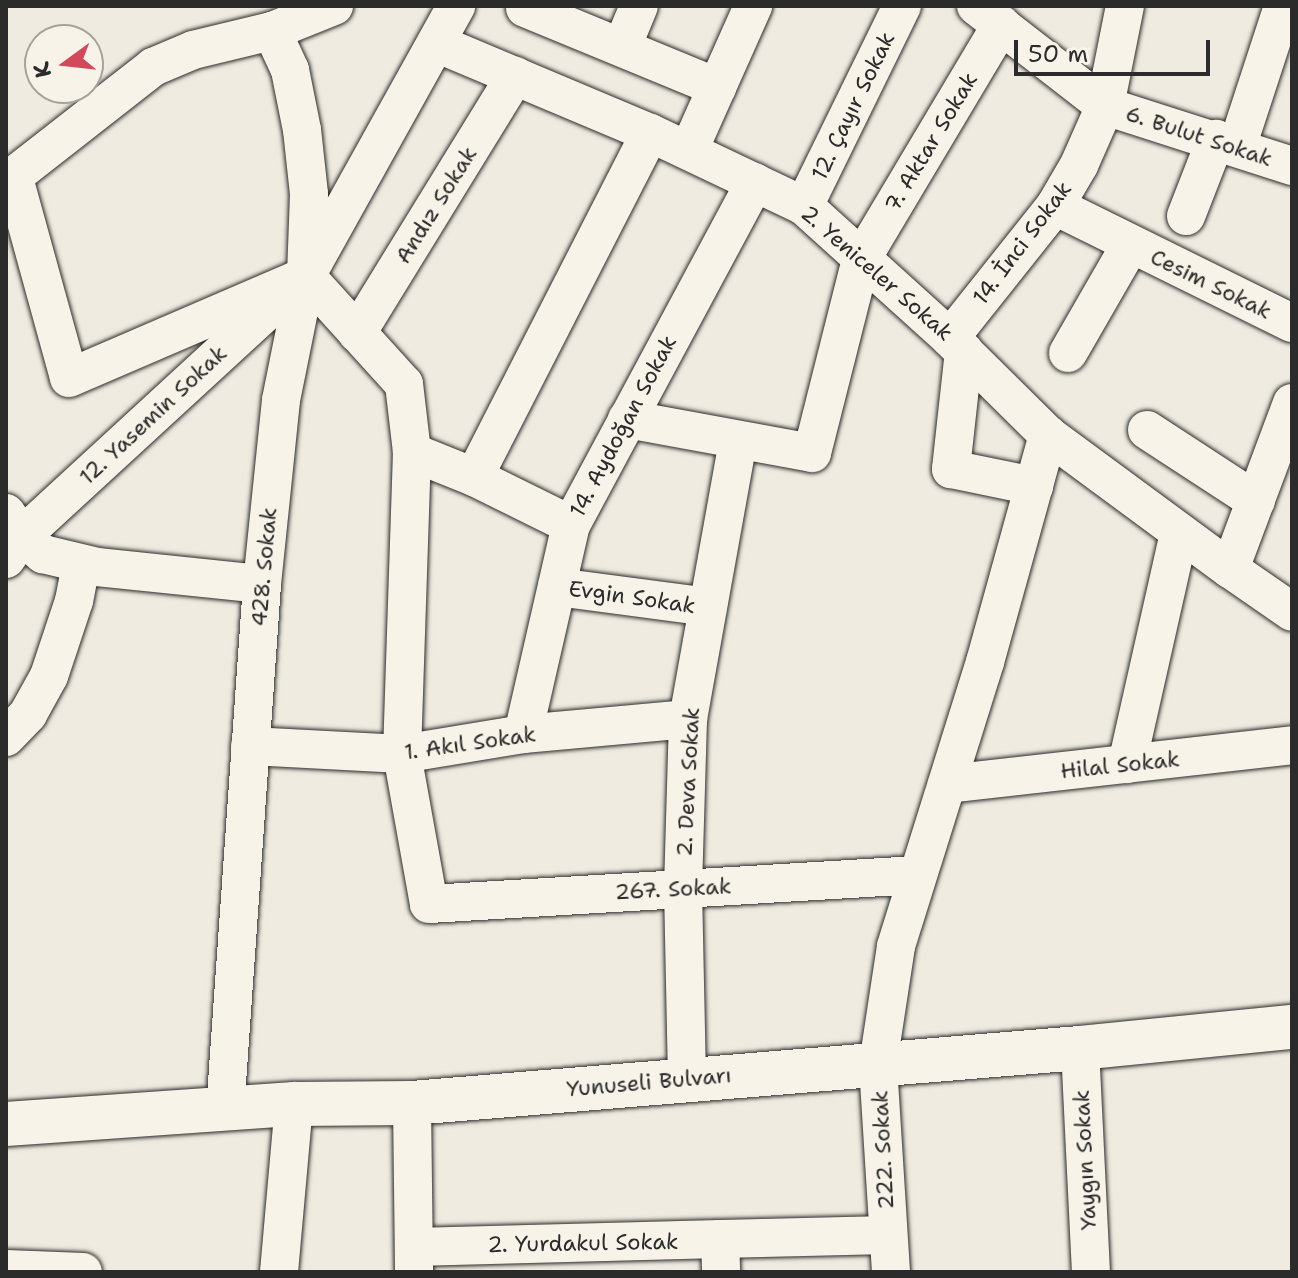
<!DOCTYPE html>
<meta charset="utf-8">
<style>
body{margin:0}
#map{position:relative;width:1298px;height:1278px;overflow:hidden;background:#efebe0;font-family:"Shantell Sans",sans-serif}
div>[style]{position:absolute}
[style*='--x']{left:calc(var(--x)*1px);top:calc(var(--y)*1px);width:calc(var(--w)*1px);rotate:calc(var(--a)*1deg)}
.roads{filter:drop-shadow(0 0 2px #2b2b2b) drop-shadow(0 0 2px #2b2b2b)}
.minor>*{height:38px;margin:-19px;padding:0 19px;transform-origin:19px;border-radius:19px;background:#f7f3e8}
.major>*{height:44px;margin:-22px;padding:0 22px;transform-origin:22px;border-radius:22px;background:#f7f3e8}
span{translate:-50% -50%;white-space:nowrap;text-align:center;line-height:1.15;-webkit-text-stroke:6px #f7f3e8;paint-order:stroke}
.street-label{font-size:22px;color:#2b2b2b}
.frame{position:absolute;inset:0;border:8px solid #2b2b2b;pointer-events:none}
.north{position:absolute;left:24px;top:24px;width:80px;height:80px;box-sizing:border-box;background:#f7f3e8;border:2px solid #a5a39c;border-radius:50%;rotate:255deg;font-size:22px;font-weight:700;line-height:32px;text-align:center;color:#2b2b2b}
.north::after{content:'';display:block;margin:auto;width:28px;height:36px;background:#d1495b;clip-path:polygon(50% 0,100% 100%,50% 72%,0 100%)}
.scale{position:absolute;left:1014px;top:40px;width:196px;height:36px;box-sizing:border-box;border:4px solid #2b2b2b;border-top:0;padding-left:10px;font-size:24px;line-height:28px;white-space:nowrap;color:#2b2b2b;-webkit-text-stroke:6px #f7f3e8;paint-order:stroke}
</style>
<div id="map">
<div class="roads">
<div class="minor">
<i style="--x:976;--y:6;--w:163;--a:37.8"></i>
<i style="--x:1105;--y:106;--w:196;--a:17.8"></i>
<i style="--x:525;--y:8;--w:208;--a:22.4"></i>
<i style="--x:436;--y:43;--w:232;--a:22.8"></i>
<i style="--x:622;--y:47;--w:44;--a:-67.5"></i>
<i style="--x:1237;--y:147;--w:148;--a:-71.9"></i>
<i style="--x:689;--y:150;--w:158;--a:-66"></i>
<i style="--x:14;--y:178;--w:207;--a:74.6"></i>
<i style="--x:69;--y:378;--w:258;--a:-23.3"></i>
<i style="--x:306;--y:276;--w:309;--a:-60.9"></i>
<i style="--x:6;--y:182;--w:187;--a:-38"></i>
<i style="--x:153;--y:67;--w:43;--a:-23"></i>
<i style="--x:193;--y:50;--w:81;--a:-13.5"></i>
<i style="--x:272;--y:31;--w:67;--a:-22"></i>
<i style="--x:804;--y:206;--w:223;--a:-63.9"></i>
<i style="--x:1055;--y:206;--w:264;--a:26.3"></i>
<i style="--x:1186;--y:216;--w:83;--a:-68.7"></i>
<i style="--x:306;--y:276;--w:146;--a:47.8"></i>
<i style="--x:404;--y:384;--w:68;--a:83.3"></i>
<i style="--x:357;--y:333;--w:302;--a:-58.4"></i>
<i style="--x:950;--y:338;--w:169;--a:-51.5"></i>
<i style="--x:1055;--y:206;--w:48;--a:-59.7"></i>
<i style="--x:1079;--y:165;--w:64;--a:-66.2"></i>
<i style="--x:1105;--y:106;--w:102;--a:-78.7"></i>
<i style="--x:964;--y:351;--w:119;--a:96.3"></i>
<i style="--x:951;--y:469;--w:85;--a:11.6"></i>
<i style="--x:1068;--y:353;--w:125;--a:-60.1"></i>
<i style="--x:1292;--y:403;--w:177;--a:110.5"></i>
<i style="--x:1230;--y:569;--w:75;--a:34.7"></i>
<i style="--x:627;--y:419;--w:188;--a:10.4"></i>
<i style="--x:812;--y:453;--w:199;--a:-75.8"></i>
<i style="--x:861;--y:260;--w:274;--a:-59.2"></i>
<i style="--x:1147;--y:430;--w:130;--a:33.1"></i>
<i style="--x:1048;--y:435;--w:226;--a:36.4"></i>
<i style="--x:474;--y:477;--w:108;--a:26.3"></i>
<i style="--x:6;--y:513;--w:28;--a:55"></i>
<i style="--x:22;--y:536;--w:28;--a:41"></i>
<i style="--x:43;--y:554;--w:56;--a:13.5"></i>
<i style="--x:97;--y:567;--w:166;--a:5.9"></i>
<i style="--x:6;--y:559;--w:28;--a:-55"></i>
<i style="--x:22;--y:536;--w:355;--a:-42.6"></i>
<i style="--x:557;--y:587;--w:152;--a:7.5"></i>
<i style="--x:523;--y:734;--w:214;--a:-77.1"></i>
<i style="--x:571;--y:525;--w:389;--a:-61.8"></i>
<i style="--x:6;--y:737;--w:32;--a:-46"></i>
<i style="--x:28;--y:714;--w:43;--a:-61.1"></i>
<i style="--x:49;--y:676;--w:79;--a:-71.6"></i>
<i style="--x:74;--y:601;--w:38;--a:-79"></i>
<i style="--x:250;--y:746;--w:152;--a:3"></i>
<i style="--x:402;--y:754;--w:123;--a:-9.4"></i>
<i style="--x:523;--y:734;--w:166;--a:-5.2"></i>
<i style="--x:1127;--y:764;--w:237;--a:-77.3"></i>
<i style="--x:947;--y:784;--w:347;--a:-6.4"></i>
<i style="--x:1080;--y:1048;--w:224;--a:87.2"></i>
<i style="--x:687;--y:1079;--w:191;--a:-91.2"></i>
<i style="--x:683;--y:888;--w:169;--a:-88.3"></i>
<i style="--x:688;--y:719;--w:282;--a:-79.8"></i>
<i style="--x:412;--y:1103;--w:169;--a:89.3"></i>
<i style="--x:225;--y:1111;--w:528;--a:-85.98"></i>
<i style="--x:262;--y:584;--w:185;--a:-84.1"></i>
<i style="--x:281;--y:400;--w:126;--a:-78.6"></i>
<i style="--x:306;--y:276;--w:82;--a:-87.9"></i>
<i style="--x:309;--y:194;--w:64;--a:-96.2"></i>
<i style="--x:302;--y:130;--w:61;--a:-101.3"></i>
<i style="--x:290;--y:70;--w:43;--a:-114.8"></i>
<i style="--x:720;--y:1239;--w:168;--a:-1.4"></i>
<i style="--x:414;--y:1247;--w:306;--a:-1.5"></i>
<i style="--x:720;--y:1239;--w:33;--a:88"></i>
<i style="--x:6;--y:1269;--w:77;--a:2.2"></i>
<i style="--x:279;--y:1272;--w:169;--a:-84.9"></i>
<i style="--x:891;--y:1272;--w:208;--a:-93.6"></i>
<i style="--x:878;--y:1064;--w:119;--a:-81.3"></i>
<i style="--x:896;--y:946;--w:298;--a:-72.6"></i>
<i style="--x:985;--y:662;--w:236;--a:-74.5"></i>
<i style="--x:1048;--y:435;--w:138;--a:-135.3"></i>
<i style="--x:950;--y:338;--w:197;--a:-137.9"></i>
<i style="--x:804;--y:206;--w:170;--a:-154.6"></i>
<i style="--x:650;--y:133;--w:386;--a:117.1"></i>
<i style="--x:474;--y:477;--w:67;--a:-158"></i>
<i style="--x:412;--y:452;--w:302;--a:91.9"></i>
<i style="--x:402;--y:754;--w:152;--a:79.8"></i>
<i style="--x:429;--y:904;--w:489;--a:-3.4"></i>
</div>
<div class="major">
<i style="--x:6;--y:1124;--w:289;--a:-4"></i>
<i style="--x:294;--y:1104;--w:118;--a:-0.5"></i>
<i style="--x:412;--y:1103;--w:670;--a:-4.71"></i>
<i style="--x:1080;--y:1048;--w:213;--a:-5.7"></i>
</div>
</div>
<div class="street-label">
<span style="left:853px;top:106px;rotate:-64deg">12. Çayır Sokak</span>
<span style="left:1199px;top:136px;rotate:18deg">6. Bulut Sokak</span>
<span style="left:931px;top:142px;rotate:-59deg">7. Aktar Sokak</span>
<span style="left:436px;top:205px;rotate:-58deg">Andız Sokak</span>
<span style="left:1022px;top:243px;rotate:-53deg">14. İnci Sokak</span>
<span style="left:877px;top:273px;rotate:41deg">2. Yeniceler Sokak</span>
<span style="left:1211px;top:284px;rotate:26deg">Cesim Sokak</span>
<span style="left:153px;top:415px;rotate:-43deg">12. Yasemin Sokak</span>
<span style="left:623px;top:426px;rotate:-62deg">14. Aydoğan Sokak</span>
<span style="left:264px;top:567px;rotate:-85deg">428. Sokak</span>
<span style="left:632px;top:597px;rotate:8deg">Evgin Sokak</span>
<span style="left:470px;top:743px;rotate:-8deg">1. Akıl Sokak</span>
<span style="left:1120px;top:765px;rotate:-6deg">Hilal Sokak</span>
<span style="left:688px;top:782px;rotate:-87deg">2. Deva Sokak</span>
<span style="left:673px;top:889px;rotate:-3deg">267. Sokak</span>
<span style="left:649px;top:1082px;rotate:-5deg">Yunuseli Bulvarı</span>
<span style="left:883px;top:1150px;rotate:-93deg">222. Sokak</span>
<span style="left:1085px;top:1160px;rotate:-93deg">Yaygın Sokak</span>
<span style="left:583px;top:1243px;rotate:-1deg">2. Yurdakul Sokak</span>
</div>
<div class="frame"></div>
<div class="north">K</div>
<div class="scale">50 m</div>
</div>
